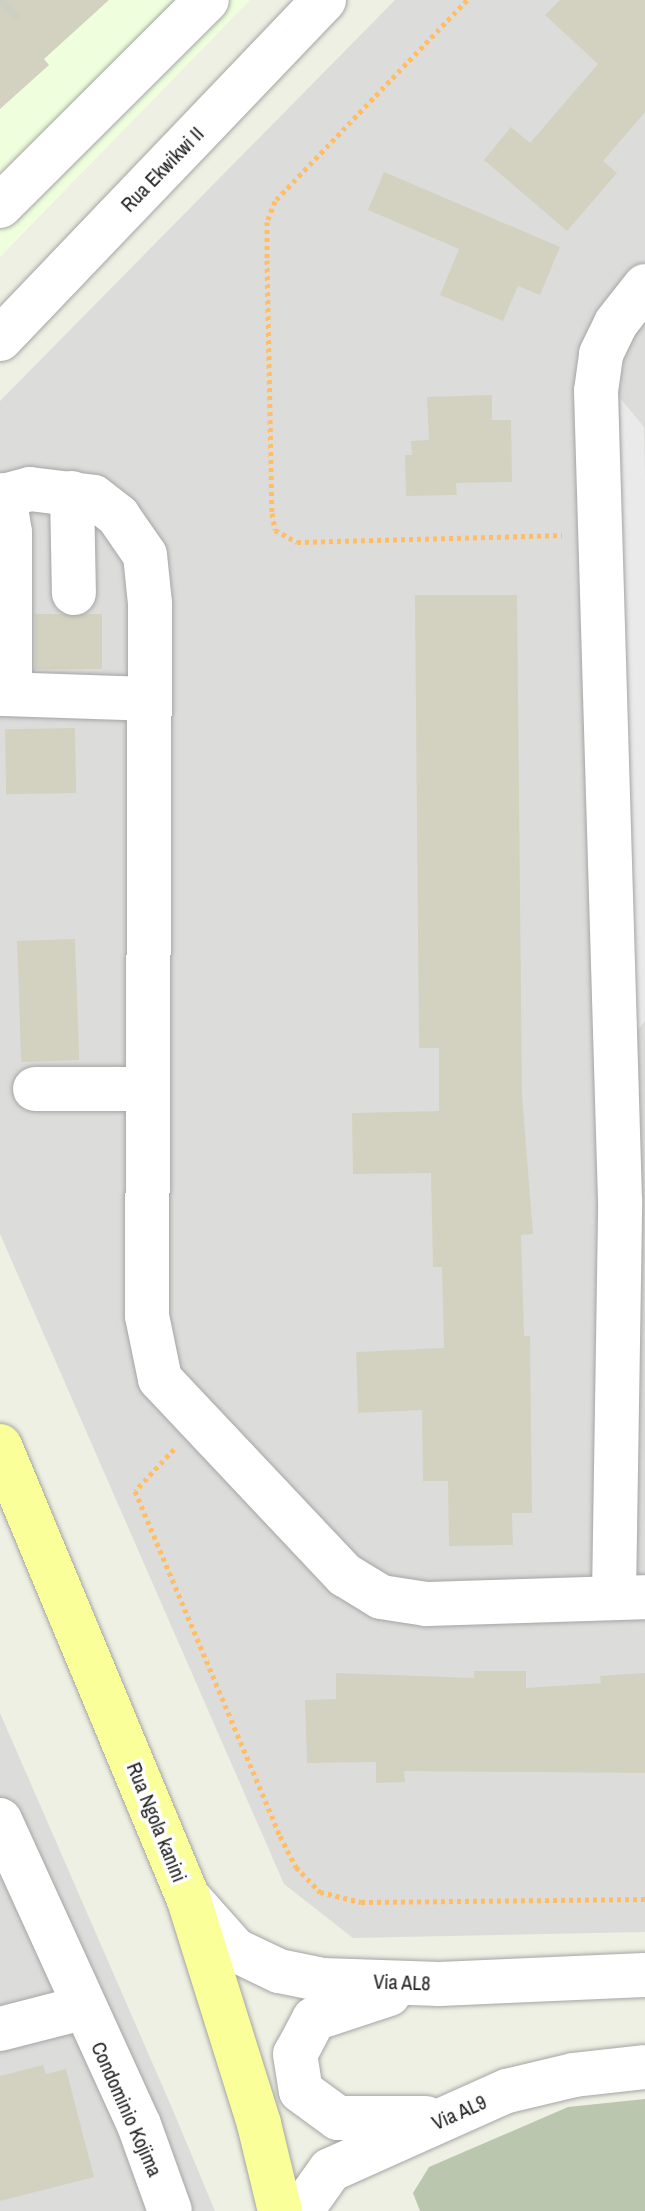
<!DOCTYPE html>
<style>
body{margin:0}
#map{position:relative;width:645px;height:2211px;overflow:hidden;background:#eef0e3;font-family:"Archivo Narrow",sans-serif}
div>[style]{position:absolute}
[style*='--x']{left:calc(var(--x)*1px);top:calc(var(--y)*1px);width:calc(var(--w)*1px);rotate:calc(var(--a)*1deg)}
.residential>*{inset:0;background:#dcdcdb}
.education>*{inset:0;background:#efffdd}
.construction>*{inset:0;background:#bac6ae}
.parking>*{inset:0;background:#eaeaea}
.building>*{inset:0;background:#d3d2c0;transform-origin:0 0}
.minor-tunnel>*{height:44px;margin-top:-22px;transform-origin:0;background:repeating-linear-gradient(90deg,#cfd0c5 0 44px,transparent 0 66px)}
.path>*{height:5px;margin-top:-2.5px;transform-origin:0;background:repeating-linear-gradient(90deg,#ffbd65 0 4px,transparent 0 8px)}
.roads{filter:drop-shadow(0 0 2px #a5a5a5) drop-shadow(0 0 2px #a5a5a5)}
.minor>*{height:44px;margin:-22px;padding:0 22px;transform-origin:22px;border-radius:22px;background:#fff}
.major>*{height:44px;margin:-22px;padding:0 22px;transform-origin:22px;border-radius:22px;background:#fbff99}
span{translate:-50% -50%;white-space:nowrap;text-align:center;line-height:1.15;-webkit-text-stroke:7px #fff;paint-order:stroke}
.street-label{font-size:20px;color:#1e1e1e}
</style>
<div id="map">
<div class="residential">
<i style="clip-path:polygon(395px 0,645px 0,645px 1932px,353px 1938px,284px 1884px,0 1234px,0 401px)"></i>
<i style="clip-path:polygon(0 1713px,172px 2108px,215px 2211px,0 2211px)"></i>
</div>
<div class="education">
<i style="clip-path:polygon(0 0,250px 0,0 257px)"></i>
</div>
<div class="construction">
<i style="clip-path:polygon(645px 2099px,645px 2211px,420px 2211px,413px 2193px,429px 2167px,568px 2107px)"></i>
</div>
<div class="parking">
<i style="clip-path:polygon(620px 398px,644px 427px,645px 479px,645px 1021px,629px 1040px)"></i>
</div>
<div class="building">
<i style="clip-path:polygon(0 0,109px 0,44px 59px,49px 65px,0 109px)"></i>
<i style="clip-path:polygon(560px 0,645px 0,645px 112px,603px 161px,617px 173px,567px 231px,484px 160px,511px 127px,530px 143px,598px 64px,545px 15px)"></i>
<i style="clip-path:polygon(384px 172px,560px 247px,540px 295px,518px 286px,503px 321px,440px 295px,459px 249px,368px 210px)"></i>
<i style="clip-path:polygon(492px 395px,492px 420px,511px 420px,512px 482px,456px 483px,457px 495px,406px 496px,405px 455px,412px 455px,411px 441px,429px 440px,427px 397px)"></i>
<i style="clip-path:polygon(415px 595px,517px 595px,522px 1095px,533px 1234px,521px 1235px,524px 1336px,530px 1336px,532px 1513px,512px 1513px,513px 1545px,449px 1546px,448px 1481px,423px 1481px,422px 1410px,358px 1413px,356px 1352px,444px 1348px,442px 1267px,433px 1267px,431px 1173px,353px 1174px,352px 1113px,439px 1111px,439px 1048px,419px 1048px)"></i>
<i style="left:35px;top:614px;width:67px;height:55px"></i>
<i style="left:75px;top:728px;width:65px;height:70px;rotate:89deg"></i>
<i style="left:75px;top:939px;width:121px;height:58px;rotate:88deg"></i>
<i style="clip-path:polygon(474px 1671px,526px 1671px,526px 1688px,601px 1683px,600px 1676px,645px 1673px,645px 1773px,404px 1771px,405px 1782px,376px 1783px,376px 1762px,307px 1763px,305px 1700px,336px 1699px,336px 1673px,474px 1678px)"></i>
<i style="clip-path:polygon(43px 2065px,46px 2074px,66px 2069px,94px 2177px,0 2201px,0 2076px)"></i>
</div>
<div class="minor-tunnel">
<i style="--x:0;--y:6;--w:8;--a:-45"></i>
</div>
<div class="path">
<i style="--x:467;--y:0;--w:278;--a:133.7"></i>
<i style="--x:275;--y:201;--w:22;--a:111"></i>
<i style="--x:267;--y:222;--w:38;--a:90"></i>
<i style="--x:267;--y:260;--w:253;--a:88.9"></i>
<i style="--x:272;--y:513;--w:17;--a:80"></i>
<i style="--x:275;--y:530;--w:25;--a:29"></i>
<i style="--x:297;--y:542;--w:265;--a:-1.5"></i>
<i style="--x:174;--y:1449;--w:57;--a:132.9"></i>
<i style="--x:135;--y:1491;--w:374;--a:67.2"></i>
<i style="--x:280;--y:1836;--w:35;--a:63"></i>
<i style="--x:296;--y:1867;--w:35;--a:46"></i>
<i style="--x:320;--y:1892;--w:42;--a:13.7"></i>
<i style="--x:361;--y:1902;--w:284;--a:-0.6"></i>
</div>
<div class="roads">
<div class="minor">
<i style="--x:0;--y:206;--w:292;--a:-44.9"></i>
<i style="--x:0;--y:339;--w:469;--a:-46.3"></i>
<i style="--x:72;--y:493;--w:100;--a:88.9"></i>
<i style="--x:4;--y:495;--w:37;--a:81"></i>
<i style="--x:10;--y:532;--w:162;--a:90"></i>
<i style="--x:0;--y:497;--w:31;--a:-15"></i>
<i style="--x:30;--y:489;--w:64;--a:7.1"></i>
<i style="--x:94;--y:497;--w:31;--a:38"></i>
<i style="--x:118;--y:516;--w:47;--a:55.3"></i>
<i style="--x:145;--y:555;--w:48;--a:84.1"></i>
<i style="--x:150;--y:603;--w:713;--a:90.24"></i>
<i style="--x:147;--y:1316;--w:64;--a:78.3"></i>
<i style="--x:160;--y:1379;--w:270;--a:46.7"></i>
<i style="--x:345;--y:1575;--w:42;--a:31.4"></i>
<i style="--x:381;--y:1597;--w:46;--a:8.8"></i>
<i style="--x:426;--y:1604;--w:219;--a:-1.8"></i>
<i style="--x:0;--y:694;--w:148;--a:1.9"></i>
<i style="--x:35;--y:1089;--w:113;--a:0"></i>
<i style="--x:614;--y:1597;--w:397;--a:-89.1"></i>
<i style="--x:620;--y:1200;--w:809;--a:-91.7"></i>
<i style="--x:596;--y:391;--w:37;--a:-82"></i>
<i style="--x:601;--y:354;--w:34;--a:-64"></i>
<i style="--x:616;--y:323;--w:47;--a:-51.9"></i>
<i style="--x:0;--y:1820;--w:335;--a:65.5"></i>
<i style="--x:139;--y:2125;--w:91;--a:70.2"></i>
<i style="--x:188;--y:1897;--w:71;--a:48.4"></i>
<i style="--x:235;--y:1950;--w:49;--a:25.5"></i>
<i style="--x:279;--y:1971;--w:45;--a:11.6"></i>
<i style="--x:323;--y:1980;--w:116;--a:2"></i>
<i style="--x:439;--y:1984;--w:206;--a:-2.5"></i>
<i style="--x:389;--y:1994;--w:79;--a:161.6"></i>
<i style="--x:314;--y:2019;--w:40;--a:118"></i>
<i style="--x:295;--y:2054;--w:37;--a:81"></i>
<i style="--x:301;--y:2091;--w:46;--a:36.1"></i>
<i style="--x:338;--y:2118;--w:88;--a:0"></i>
<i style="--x:0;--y:2029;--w:85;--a:-14.4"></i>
<i style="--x:301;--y:2211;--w:50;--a:-54.7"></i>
<i style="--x:330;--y:2170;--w:194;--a:-24.1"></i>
<i style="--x:507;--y:2091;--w:69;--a:-13.4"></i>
<i style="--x:574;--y:2075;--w:71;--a:-6.4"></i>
</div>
<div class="major">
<i style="--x:0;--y:1446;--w:489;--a:67.4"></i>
<i style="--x:188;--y:1897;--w:238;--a:72.6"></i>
<i style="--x:259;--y:2124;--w:89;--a:76.4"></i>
</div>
</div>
<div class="street-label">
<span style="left:162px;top:169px;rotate:-46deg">Rua Ekwikwi II</span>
<span style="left:157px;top:1822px;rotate:68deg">Rua Ngola kanini</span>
<span style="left:402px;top:1982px;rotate:2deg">Via AL8</span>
<span style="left:127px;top:2109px;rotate:66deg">Condominio Kojima</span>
<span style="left:459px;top:2112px;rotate:-24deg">Via AL9</span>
</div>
</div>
